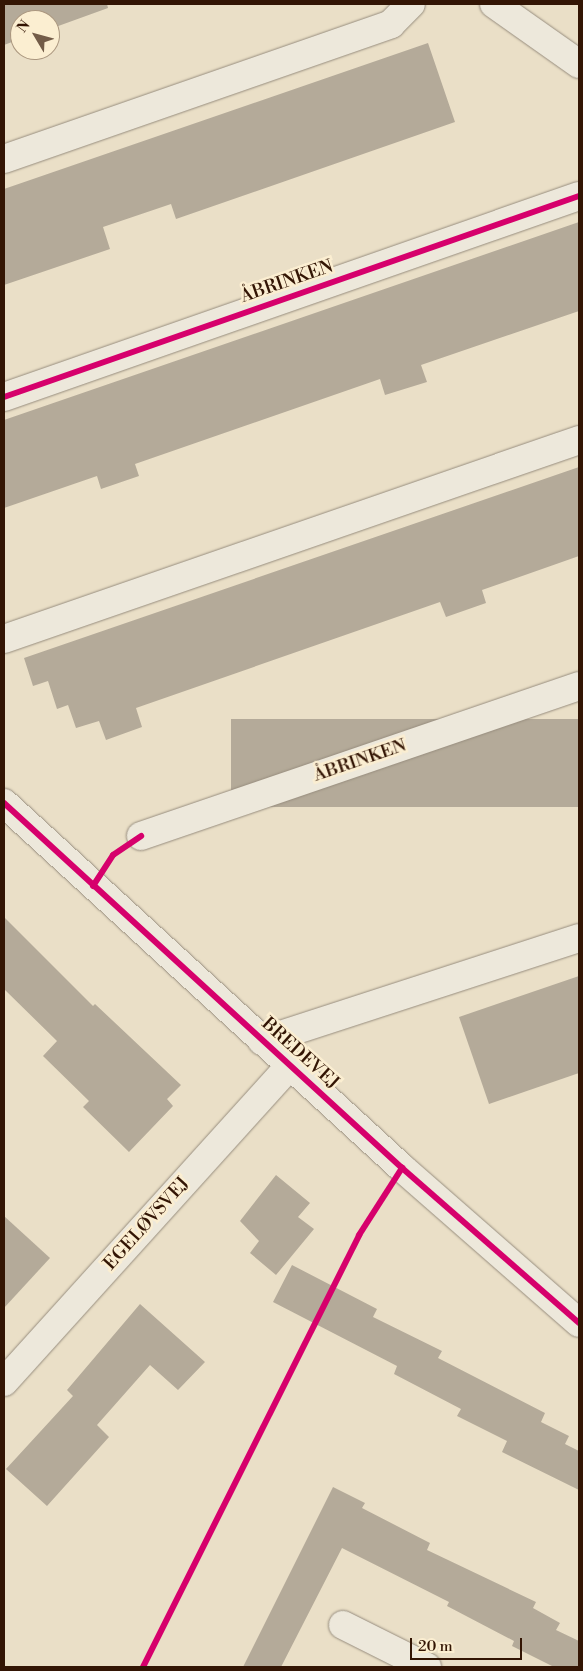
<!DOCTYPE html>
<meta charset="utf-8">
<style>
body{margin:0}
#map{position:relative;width:583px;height:1671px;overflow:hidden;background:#eadfc7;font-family:"Libre Bodoni",serif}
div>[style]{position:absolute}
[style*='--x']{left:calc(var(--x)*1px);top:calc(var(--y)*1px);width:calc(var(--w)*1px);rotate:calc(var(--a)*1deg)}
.building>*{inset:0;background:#b4aa99;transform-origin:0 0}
.roads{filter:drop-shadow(0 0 1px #978d7e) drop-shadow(0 0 1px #978d7e)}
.minor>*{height:28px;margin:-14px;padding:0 14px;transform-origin:14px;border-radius:14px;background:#ede8db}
.cycleway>*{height:6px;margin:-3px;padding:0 3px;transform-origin:3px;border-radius:3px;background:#d6006c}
span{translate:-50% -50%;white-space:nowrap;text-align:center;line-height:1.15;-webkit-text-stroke:5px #fbeed1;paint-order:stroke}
.street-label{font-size:18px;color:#331504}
.frame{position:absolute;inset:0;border:5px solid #331504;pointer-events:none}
.north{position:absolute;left:10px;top:10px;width:50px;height:50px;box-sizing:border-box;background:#fbeed1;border:1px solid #ab977f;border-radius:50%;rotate:307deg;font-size:14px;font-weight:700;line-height:20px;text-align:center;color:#331504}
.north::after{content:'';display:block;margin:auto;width:18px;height:22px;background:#735c48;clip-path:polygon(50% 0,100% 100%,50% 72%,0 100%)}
.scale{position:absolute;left:410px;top:1638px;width:112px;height:22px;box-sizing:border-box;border:2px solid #331504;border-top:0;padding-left:6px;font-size:15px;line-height:18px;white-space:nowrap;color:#331504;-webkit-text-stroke:4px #fbeed1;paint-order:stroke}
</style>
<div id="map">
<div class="building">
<i style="clip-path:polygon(4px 4px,107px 4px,108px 8px,50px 29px,50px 20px,20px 20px,20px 39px,4px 45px)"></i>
<i style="clip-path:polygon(428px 43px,455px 122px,176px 219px,171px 204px,103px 227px,110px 249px,4px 285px,4px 189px)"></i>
<i style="clip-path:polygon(579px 222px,579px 311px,421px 365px,427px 382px,385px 395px,380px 379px,135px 464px,139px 476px,101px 489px,97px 476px,4px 508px,4px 420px)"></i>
<i style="clip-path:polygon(579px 467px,579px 556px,482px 590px,486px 603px,446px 617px,440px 602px,136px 708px,142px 727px,106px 740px,99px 721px,76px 728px,68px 705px,57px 709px,48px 681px,33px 686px,24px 658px)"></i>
<i style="left:579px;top:719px;width:88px;height:348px;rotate:90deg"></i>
<i style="clip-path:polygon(4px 917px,93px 1006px,95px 1004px,181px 1085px,167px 1099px,173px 1106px,129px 1152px,83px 1107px,89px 1101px,43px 1056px,57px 1041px,4px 989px)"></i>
<i style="clip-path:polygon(579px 976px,579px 1073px,489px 1104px,459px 1017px)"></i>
<i style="clip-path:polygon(276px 1175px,310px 1203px,298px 1217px,314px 1229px,276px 1275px,250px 1253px,259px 1241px,240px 1221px)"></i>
<i style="clip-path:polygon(4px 1216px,50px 1258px,4px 1308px)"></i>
<i style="clip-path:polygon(292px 1265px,377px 1309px,373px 1317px,442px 1351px,438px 1358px,545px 1413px,541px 1422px,569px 1436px,565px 1444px,579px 1451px,579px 1490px,502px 1452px,507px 1441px,457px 1416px,461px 1409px,394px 1374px,397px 1366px,273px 1302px)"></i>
<i style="clip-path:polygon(140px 1304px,205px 1362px,178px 1390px,150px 1365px,97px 1425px,109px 1437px,47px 1506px,6px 1469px,73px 1396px,67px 1390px)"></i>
<i style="clip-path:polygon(333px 1487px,365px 1503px,362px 1508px,430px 1543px,427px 1550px,536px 1602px,533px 1608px,560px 1623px,556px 1630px,579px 1641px,579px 1667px,554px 1667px,512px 1646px,514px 1641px,447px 1606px,449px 1602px,342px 1548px,281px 1667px,243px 1667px)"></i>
</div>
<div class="roads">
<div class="minor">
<i style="--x:494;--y:4;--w:104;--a:35.2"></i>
<i style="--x:4;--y:159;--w:410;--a:-19.2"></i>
<i style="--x:391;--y:24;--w:28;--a:-45"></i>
<i style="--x:4;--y:397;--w:609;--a:-19.27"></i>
<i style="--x:4;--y:639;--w:608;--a:-19.09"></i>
<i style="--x:4;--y:803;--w:540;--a:42.52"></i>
<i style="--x:402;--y:1168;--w:235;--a:41.2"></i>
<i style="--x:141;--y:836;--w:463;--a:-18.9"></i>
<i style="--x:262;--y:1041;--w:333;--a:-18"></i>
<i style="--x:4;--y:1382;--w:427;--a:-47.9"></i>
<i style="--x:343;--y:1625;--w:94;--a:26.6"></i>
</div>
</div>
<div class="cycleway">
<i style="--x:4;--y:397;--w:609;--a:-19.27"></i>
<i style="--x:4;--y:803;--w:540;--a:42.52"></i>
<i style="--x:402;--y:1168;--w:235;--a:41.2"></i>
<i style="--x:93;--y:886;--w:37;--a:-57"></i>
<i style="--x:113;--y:855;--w:34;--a:-34"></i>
<i style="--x:143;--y:1667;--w:483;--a:-63.4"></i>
<i style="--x:359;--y:1235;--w:80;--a:-57.3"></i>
</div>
<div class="street-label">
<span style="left:287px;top:282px;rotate:-19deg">ÅBRINKEN</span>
<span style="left:360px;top:761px;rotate:-19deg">ÅBRINKEN</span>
<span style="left:300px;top:1054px;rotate:42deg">BREDEVEJ</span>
<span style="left:147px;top:1224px;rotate:-48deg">EGELØVSVEJ</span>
</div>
<div class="frame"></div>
<div class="north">N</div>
<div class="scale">20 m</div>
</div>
